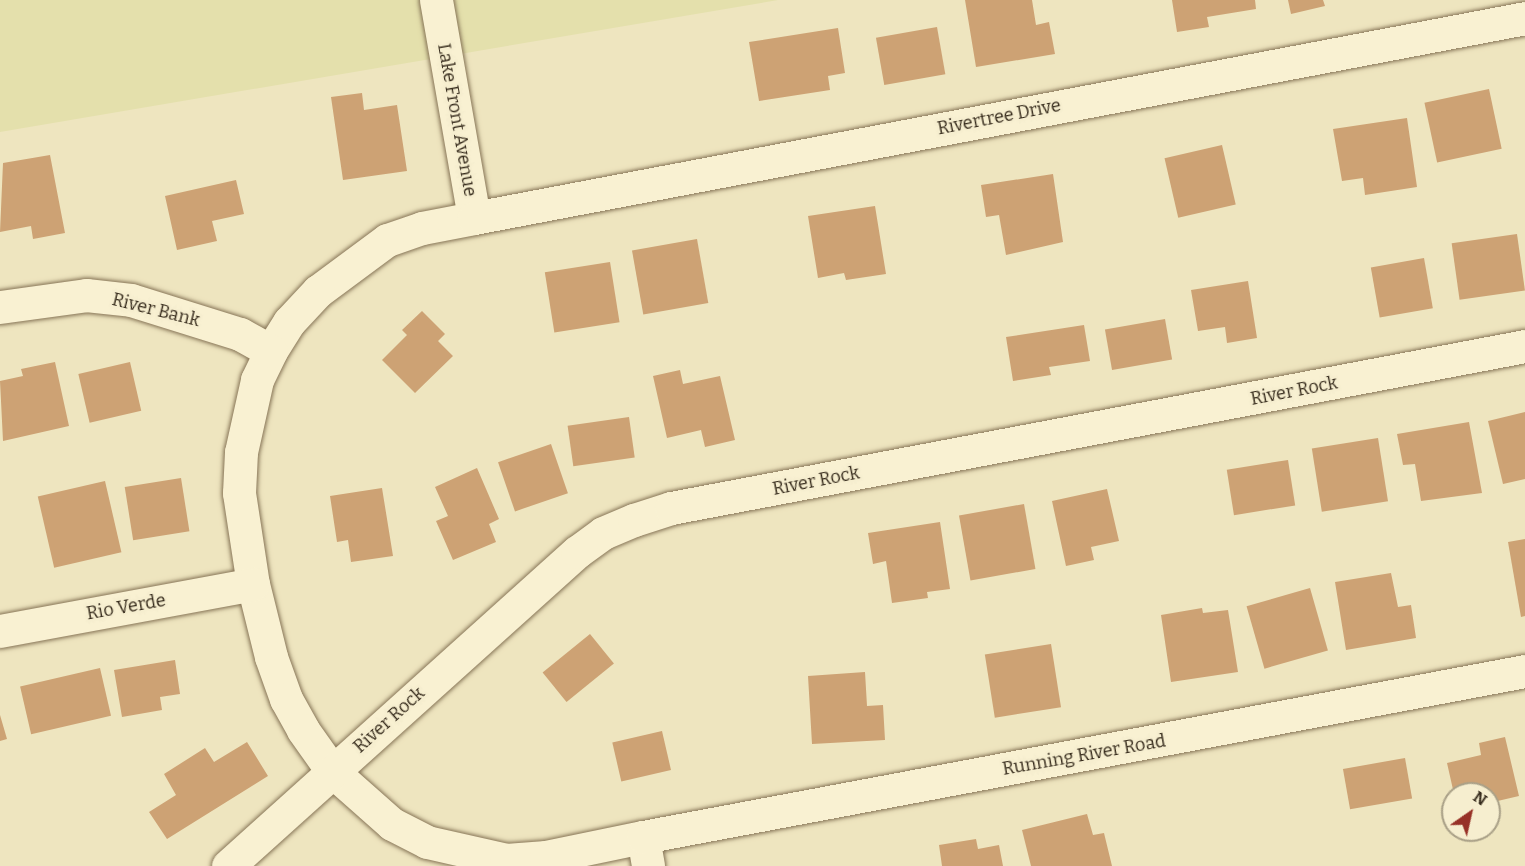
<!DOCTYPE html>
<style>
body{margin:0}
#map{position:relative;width:1525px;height:866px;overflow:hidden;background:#eee5bf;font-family:Bitter,serif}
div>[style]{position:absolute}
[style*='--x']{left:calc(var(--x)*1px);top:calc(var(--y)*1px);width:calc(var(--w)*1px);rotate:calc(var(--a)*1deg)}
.farmland>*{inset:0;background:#e4e0ac}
.building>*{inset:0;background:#cda274;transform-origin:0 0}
.roads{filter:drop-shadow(0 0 2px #877557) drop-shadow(0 0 2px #877557)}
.street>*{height:33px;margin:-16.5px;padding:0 16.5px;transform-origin:16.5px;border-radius:16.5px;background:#f9f1d2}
span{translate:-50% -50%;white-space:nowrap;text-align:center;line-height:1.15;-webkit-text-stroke:5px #f6eecf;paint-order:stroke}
.street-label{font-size:18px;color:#362b1c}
.north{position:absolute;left:1441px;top:782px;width:60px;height:60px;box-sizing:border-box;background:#f6eecf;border:2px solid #a9a087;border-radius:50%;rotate:34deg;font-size:16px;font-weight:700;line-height:24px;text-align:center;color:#362b1c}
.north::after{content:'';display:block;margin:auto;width:21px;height:27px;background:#973127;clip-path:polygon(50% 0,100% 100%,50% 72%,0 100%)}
</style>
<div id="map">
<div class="farmland">
<i style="clip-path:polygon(0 0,778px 0,0 132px)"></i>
</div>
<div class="building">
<i style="clip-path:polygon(965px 0,1032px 0,1036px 25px,1049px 22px,1055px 54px,976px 67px)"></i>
<i style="clip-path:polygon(1172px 0,1255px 0,1256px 9px,1207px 17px,1209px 27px,1177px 32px)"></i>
<i style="clip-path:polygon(1288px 0,1323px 0,1325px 6px,1291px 14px)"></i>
<i style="left:937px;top:27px;width:48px;height:62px;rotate:80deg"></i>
<i style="clip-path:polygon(838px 28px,845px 73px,828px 76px,830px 90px,759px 101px,749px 42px)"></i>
<i style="left:1489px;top:89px;width:61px;height:66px;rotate:78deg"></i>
<i style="clip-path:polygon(362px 93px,364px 110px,397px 105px,407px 171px,343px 180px,331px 97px)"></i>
<i style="clip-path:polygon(1407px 118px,1417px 187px,1365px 195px,1363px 178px,1342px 181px,1333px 129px)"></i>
<i style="left:1222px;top:145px;width:61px;height:59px;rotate:77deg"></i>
<i style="clip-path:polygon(50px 155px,65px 233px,33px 239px,31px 226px,0 232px,3px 163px)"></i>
<i style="clip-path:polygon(1053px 174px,1063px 242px,1006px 255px,999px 215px,986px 217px,981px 185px)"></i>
<i style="clip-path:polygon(236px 180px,244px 214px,212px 221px,217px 241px,177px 250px,165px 196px)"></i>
<i style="clip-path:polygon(875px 206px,886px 274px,846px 280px,844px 273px,818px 278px,808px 216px)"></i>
<i style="left:1517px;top:234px;width:57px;height:66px;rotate:82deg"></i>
<i style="left:697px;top:239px;width:65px;height:66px;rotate:80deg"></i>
<i style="left:1424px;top:258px;width:51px;height:54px;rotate:80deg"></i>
<i style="left:610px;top:262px;width:61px;height:66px;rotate:81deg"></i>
<i style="clip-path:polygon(1248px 281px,1257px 338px,1227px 343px,1225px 327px,1198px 331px,1191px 290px)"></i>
<i style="clip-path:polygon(422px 311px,445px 334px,438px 341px,453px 356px,415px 393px,382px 360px,407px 335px,402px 330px)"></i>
<i style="left:1165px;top:319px;width:41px;height:61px;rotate:80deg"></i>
<i style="clip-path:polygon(1084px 325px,1090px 361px,1049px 367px,1051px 375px,1013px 381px,1006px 337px)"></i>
<i style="clip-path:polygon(55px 362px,69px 426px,3px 441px,0 381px,23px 376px,21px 369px)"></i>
<i style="left:130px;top:362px;width:50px;height:53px;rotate:77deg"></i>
<i style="clip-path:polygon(680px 370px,683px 384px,720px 376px,735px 440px,705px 447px,701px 430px,667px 438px,653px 376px)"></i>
<i style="clip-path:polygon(1525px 412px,1525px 479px,1503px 484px,1488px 421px)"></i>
<i style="left:629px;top:417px;width:41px;height:62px;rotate:82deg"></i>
<i style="clip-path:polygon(1469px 422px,1482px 493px,1421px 501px,1415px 464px,1403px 465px,1397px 434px)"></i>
<i style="left:1378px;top:438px;width:64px;height:67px;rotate:81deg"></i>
<i style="left:551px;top:444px;width:52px;height:56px;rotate:71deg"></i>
<i style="left:1288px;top:460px;width:46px;height:62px;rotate:81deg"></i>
<i style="clip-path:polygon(477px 468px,499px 519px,489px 524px,496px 542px,453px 560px,436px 521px,448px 516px,435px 487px)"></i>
<i style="left:181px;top:478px;width:54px;height:57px;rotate:81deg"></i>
<i style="left:105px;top:481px;width:73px;height:69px;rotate:77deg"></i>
<i style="clip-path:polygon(382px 488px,393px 556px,351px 562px,348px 540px,337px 542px,330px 496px)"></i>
<i style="clip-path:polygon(1107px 489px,1119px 541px,1091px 547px,1094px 560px,1066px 566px,1052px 501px)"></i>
<i style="left:1024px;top:504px;width:66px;height:66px;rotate:80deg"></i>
<i style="clip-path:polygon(940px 522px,950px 589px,927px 592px,928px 598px,892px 603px,886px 561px,873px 564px,868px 533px)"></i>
<i style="clip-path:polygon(1525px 539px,1525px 616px,1521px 617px,1508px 542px)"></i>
<i style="clip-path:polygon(1391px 573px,1398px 607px,1411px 605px,1416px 638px,1346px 650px,1335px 582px)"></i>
<i style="left:1310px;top:588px;width:65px;height:66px;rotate:74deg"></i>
<i style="clip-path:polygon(1202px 608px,1203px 613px,1228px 610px,1238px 672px,1171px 682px,1161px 615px)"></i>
<i style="left:590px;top:634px;width:38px;height:61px;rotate:51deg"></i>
<i style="left:1051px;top:644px;width:64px;height:67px;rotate:81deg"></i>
<i style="clip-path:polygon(175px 660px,180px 694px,160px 697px,162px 710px,122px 717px,114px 670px)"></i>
<i style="left:100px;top:668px;width:49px;height:82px;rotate:77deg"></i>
<i style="clip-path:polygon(865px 672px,867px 706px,883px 705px,885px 740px,812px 744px,808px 676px)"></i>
<i style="clip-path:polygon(0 715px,7px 739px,0 741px)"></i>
<i style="left:662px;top:731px;width:40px;height:51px;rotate:77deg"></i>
<i style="clip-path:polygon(1505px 737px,1519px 796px,1489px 803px,1489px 794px,1454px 794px,1447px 763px,1481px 755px,1479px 743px)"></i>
<i style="clip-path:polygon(247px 742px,268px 776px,167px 839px,149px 812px,176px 795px,164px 774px,205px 748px,214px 762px)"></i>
<i style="left:1405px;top:758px;width:41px;height:63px;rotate:80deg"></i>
<i style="clip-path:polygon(1087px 814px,1093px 835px,1104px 833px,1112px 866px,1031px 866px,1022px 830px)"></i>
<i style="clip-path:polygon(976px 839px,978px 849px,999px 845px,1003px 866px,942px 866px,939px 845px)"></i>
</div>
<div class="roads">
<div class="street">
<i style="--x:436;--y:0;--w:221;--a:80.1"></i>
<i style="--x:474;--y:218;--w:53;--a:169.1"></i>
<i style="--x:422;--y:228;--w:37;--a:161"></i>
<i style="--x:387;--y:240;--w:86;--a:143.5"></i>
<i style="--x:318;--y:291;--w:42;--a:133.1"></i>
<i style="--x:289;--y:322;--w:34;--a:122"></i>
<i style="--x:271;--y:351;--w:32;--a:116"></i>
<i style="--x:257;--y:380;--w:74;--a:102.5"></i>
<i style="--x:241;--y:452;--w:41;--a:92.8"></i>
<i style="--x:239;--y:493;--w:92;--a:81.3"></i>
<i style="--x:253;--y:584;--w:75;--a:76.1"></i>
<i style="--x:271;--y:657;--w:45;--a:70.3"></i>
<i style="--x:286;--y:699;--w:35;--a:61"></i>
<i style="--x:303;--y:730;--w:50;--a:54.7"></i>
<i style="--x:332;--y:771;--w:80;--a:41.5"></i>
<i style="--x:392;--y:824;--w:39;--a:27"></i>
<i style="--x:427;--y:842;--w:81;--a:12.8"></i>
<i style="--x:506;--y:860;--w:40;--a:-4.3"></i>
<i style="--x:546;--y:857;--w:99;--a:-11.7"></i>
<i style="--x:643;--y:837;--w:29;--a:80"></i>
<i style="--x:474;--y:218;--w:1070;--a:-10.77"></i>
<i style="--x:0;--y:307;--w:87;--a:-7.9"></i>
<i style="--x:86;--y:295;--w:45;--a:6.3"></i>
<i style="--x:131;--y:300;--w:114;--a:17.3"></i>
<i style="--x:240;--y:334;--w:35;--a:29"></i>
<i style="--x:0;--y:631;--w:257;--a:-10.5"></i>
<i style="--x:643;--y:837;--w:897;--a:-10.66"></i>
<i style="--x:228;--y:866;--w:469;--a:-42"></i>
<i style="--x:577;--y:552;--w:32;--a:-36"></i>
<i style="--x:603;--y:533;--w:34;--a:-23"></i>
<i style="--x:634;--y:520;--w:39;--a:-18"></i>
<i style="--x:671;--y:508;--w:869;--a:-10.74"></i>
</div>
</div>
<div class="street-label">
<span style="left:999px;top:117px;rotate:-11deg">Rivertree Drive</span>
<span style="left:457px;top:120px;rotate:80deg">Lake Front Avenue</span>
<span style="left:156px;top:310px;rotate:14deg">River Bank</span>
<span style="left:1294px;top:391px;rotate:-11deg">River Rock</span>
<span style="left:816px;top:481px;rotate:-11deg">River Rock</span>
<span style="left:126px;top:607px;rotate:-10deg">Rio Verde</span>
<span style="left:389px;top:720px;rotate:-42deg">River Rock</span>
<span style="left:1084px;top:755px;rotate:-10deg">Running River Road</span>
</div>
<div class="north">N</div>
</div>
